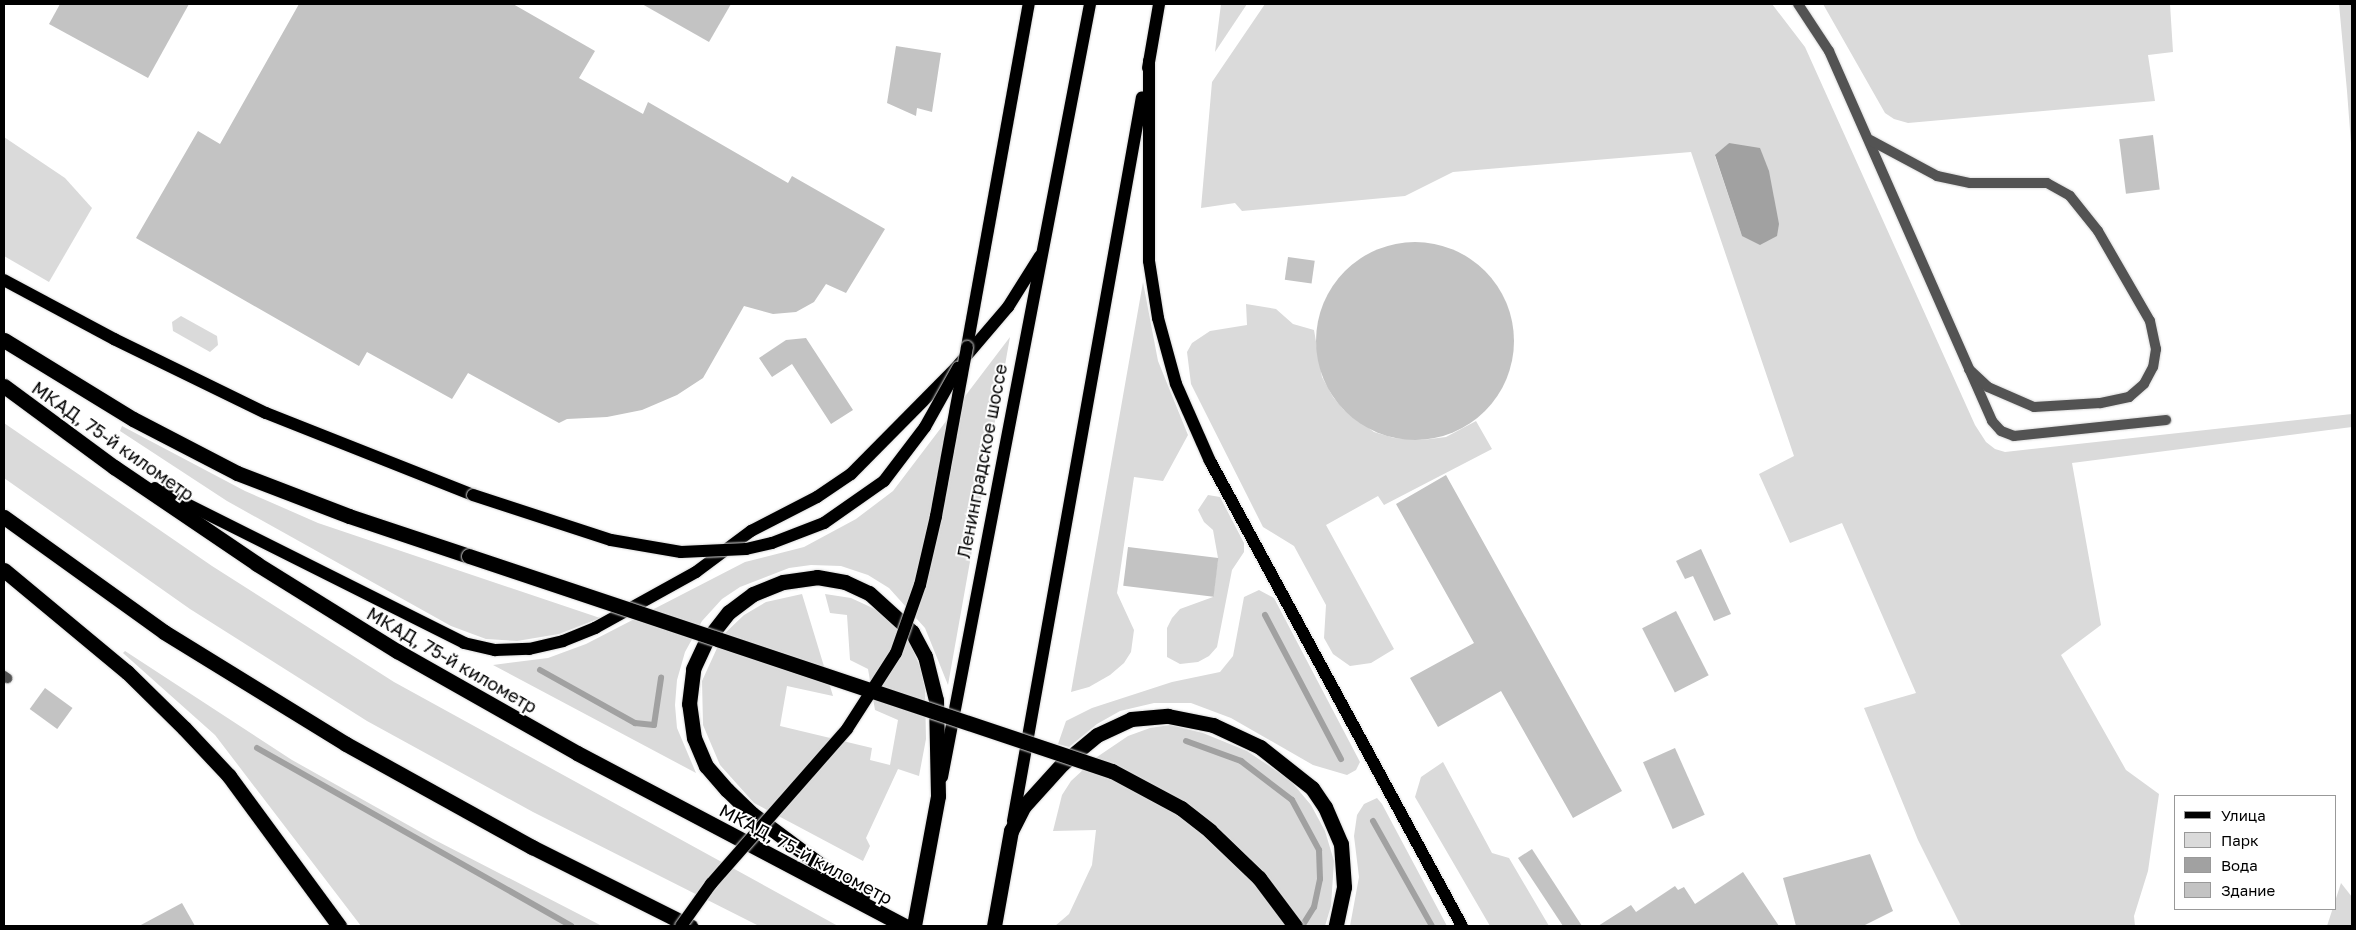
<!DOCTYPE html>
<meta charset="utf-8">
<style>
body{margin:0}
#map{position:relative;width:2356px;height:930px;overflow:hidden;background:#fff;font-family:"Golos Text",sans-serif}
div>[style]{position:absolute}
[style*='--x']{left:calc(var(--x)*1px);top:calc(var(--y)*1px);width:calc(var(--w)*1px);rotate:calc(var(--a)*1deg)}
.green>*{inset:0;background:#dadada}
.water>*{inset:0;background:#a1a1a1}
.stream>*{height:6px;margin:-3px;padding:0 3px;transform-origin:3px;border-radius:3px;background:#a1a1a1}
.building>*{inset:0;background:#c3c3c3;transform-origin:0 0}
.round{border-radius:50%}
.roads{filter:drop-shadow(0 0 1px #dbdbdb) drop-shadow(0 0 1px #dbdbdb)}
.street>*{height:10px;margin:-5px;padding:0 5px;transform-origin:5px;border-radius:5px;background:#535353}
.primary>*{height:12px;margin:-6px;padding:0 6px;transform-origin:6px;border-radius:6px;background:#000}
.highway>*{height:15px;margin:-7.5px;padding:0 7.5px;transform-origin:7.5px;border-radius:7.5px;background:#000}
.bridges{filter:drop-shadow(0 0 1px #dbdbdb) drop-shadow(0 0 1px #dbdbdb)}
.primary-bridge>*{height:12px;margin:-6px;padding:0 6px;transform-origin:6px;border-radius:6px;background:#000}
.highway-bridge>*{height:15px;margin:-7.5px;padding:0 7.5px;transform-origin:7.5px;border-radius:7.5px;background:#000}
span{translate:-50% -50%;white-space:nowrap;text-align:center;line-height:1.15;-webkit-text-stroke:4px #fff;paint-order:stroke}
.street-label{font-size:18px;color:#000}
.frame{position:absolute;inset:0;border:5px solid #000;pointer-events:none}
.legend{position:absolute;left:2174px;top:795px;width:162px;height:115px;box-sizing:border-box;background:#fff;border:1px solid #999;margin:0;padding:6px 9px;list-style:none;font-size:15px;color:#000}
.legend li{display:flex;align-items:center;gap:10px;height:25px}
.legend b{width:25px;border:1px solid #999}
</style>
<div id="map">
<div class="green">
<i style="clip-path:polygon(1221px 4px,1247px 4px,1215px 52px)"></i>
<i style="clip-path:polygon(evenodd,1265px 4px,1772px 4px,1805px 47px,1975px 425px,1986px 442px,1995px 449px,2005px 452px,2352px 414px,2352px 427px,2072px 463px,2101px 625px,2061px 655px,2126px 770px,2159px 794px,2148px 871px,2134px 916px,2135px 926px,1961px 926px,1918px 840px,1864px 708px,1916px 693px,1842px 523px,1790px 543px,1759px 474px,1794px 456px,1691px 152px,1453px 172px,1405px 196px,1242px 211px,1235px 203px,1201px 208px,1212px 82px,1265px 4px,1729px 143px,1742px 236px,1715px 156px,1729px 143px)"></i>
<i style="clip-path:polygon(1823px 4px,2170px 4px,2173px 52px,2148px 55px,2155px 101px,1908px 123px,1894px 119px,1885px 113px)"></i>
<i style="clip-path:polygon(2339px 4px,2352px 4px,2352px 157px,2347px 91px)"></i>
<i style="clip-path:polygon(4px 137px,65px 178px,92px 208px,49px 282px,4px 256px)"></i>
<i style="clip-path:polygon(1143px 282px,1158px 361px,1188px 435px,1163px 481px,1134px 477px,1117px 593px,1134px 630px,1131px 652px,1124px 663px,1110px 675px,1089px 687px,1071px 692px)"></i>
<i style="clip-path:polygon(1246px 304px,1276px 309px,1293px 324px,1314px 330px,1322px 377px,1333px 397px,1344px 410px,1374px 432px,1394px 438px,1422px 440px,1446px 437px,1476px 421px,1492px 449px,1384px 505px,1378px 496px,1326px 525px,1394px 649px,1371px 663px,1350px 666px,1333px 654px,1324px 638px,1326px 605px,1294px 546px,1263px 527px,1191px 384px,1187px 352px,1192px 343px,1210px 331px,1247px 325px)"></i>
<i style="clip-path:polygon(181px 316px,217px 336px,218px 345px,210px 352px,173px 331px,172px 322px)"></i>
<i style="clip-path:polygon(1010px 337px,948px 685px,925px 628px,889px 588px,868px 575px,841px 566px,811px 565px,789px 568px,740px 587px,722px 599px,702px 621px,685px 652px,677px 680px,675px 705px,677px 728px,696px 773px,493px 665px,548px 658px,586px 644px,745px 562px,804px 547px,856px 519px,893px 491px)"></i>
<i style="clip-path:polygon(4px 423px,212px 566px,394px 682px,838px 926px,759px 926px,533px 812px,367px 721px,190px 609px,4px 478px)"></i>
<i style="clip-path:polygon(122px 426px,245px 491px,318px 523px,600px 618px,559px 634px,517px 641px,486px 639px,451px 626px,227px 501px,120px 431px)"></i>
<i style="clip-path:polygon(1208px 495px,1220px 497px,1244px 543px,1244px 552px,1232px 570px,1217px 647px,1209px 656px,1198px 662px,1180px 664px,1167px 657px,1167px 628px,1172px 618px,1180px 609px,1213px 597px,1218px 558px,1213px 530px,1204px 522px,1198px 510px)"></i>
<i style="clip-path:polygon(1259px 590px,1274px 598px,1360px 762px,1356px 770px,1347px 775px,1313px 765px,1231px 718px,1191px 703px,1154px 703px,1120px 711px,1097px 724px,1069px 747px,1058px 744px,1066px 721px,1092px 708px,1172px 682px,1220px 672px,1233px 656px,1244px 597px)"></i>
<i style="clip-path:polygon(802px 594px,833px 696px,787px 686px,780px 726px,872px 748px,870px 760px,890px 765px,898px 720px,875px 710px,868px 669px,850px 660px,847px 615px,830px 613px,825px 594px,851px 598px,877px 610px,895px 624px,911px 645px,920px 667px,925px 689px,926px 739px,919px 776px,898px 769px,866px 838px,870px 846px,863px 861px,754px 803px,720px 765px,703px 725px,702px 681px,723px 635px,744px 615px,766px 602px)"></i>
<i style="clip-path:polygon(125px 651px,292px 760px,433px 839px,602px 926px,361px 926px,215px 735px,123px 653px)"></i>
<i style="clip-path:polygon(1170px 725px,1203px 733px,1247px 751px,1290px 780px,1311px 805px,1325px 831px,1334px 861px,1331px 906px,1325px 926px,1055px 926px,1069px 914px,1092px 865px,1096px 830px,1053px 831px,1062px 795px,1071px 781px,1097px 757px,1128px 736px,1150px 728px)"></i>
<i style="clip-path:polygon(1443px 762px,1492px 853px,1509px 858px,1549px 926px,1490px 926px,1415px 797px,1421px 777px)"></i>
<i style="clip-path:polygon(1377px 798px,1382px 804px,1447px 926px,1350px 926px,1359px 877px,1354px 836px,1357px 815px,1364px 804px)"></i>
<i style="clip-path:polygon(2341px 883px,2352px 897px,2352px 926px,2327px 926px)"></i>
</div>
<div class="water">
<i style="clip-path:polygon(1729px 143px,1760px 148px,1769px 171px,1779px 224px,1777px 236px,1760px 245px,1742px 236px,1715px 155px)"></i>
</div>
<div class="stream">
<i style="--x:1265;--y:615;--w:163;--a:62.2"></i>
<i style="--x:540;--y:670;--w:109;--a:29.2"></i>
<i style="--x:635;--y:723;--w:19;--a:6"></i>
<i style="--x:654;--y:725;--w:48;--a:-81.5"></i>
<i style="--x:1186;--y:741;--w:59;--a:20"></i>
<i style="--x:1241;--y:761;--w:64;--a:37.4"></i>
<i style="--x:1292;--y:800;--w:57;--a:61.6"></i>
<i style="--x:1319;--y:850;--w:29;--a:88"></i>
<i style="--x:1320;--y:879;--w:29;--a:102"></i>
<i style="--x:1314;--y:907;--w:22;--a:122"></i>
<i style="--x:257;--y:748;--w:361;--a:29.5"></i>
<i style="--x:1373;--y:821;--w:120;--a:60.7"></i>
</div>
<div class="building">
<i style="clip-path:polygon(60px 4px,189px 4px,148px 78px,49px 24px)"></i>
<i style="clip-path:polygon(299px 4px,513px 4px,595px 51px,579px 78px,643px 114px,648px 102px,788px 183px,792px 176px,885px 229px,846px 293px,826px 284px,814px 302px,796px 312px,773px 314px,744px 306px,703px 378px,677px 395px,642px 410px,607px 417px,567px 419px,559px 423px,468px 373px,452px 399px,367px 352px,359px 366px,136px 238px,198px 131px,220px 144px)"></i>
<i style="clip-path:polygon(642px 4px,731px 4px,709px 42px)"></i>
<i style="clip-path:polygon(896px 46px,941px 53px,932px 112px,917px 108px,916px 116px,887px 103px)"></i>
<i style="left:2153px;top:135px;width:55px;height:34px;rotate:83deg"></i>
<i class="round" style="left:1316px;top:242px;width:198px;height:198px"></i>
<i style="left:1288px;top:257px;width:27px;height:23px;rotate:8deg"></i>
<i style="clip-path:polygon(806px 338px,853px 410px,831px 424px,792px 364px,772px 377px,759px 358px,786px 340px)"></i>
<i style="clip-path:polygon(1446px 475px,1622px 791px,1573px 818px,1501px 691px,1438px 727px,1410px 678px,1474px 643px,1396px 504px)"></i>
<i style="left:1128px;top:547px;width:91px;height:39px;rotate:7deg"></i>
<i style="clip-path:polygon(1701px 549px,1731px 614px,1714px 621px,1693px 576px,1685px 579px,1676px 561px)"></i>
<i style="left:1676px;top:611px;width:72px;height:38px;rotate:63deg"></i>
<i style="left:45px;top:688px;width:34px;height:26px;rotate:36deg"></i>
<i style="left:1675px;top:748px;width:73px;height:35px;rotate:66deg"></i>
<i style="clip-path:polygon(1532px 849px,1582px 926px,1563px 926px,1518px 858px)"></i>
<i style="clip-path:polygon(1870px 854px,1893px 911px,1863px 926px,1796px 926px,1783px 878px)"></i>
<i style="clip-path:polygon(1743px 872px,1779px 926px,1598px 926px,1631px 905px,1636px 912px,1675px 886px,1678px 890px,1684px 887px,1695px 904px)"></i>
<i style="clip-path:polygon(182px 903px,195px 926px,139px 926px)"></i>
</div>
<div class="roads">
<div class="street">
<i style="--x:1798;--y:4;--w:56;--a:56.6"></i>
<i style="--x:1829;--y:51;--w:404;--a:66.2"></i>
<i style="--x:1992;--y:421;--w:13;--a:48"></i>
<i style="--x:2001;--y:431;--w:14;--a:21"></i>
<i style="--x:2014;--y:436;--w:153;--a:-6"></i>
<i style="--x:1870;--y:140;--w:76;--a:28.2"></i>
<i style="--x:1937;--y:176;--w:34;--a:12"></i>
<i style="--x:1970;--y:183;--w:77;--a:0"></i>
<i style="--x:2047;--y:183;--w:26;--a:29"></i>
<i style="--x:2070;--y:196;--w:45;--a:51.3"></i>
<i style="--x:2098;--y:231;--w:104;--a:60"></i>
<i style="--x:2150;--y:321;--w:29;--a:78"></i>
<i style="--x:2156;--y:349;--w:18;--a:99"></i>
<i style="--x:2153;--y:367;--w:19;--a:118"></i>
<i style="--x:2144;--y:384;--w:20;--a:139"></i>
<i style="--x:2129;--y:397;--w:30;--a:168"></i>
<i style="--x:2100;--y:403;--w:66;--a:176.5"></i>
<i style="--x:2034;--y:407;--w:50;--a:-156.5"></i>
<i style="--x:1988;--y:387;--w:26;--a:-137"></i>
<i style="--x:4;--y:676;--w:4;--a:34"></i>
</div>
<div class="primary">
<i style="--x:1149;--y:61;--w:200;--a:90"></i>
<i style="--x:1149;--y:261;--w:58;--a:81"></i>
<i style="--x:1158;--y:318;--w:68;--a:74.7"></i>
<i style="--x:1176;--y:384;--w:84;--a:66.2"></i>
<i style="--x:1210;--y:461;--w:529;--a:61.55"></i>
<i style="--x:1148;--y:68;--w:65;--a:-80.2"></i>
<i style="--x:4;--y:280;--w:125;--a:28.2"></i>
<i style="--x:114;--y:339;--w:169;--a:26"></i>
<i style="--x:266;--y:413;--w:223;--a:21.6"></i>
<i style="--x:967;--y:347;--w:349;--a:-79.8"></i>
<i style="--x:155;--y:488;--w:346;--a:26.6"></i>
<i style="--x:464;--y:643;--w:32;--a:13"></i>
<i style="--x:495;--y:650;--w:34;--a:-2"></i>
<i style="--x:529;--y:649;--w:35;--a:-13"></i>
<i style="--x:563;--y:641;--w:35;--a:-22"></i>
<i style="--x:595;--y:628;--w:115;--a:-29"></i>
<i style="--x:696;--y:572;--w:69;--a:-36.7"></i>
<i style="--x:751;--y:531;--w:74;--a:-27.3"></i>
<i style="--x:817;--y:497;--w:41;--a:-34.1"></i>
<i style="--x:851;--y:474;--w:148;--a:-45.3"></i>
<i style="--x:955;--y:369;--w:82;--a:-49.5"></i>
<i style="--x:1008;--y:307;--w:60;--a:-57.9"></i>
<i style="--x:942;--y:777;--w:787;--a:-79.16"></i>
<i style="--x:1013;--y:821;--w:735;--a:-79.9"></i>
</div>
<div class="highway">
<i style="--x:4;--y:340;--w:151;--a:31.5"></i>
<i style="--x:133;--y:419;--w:117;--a:27.4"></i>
<i style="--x:237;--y:473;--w:120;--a:21"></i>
<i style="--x:349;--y:516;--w:126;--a:18.4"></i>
<i style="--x:4;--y:386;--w:137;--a:36.4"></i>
<i style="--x:114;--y:467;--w:173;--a:34.1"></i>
<i style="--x:257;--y:564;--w:165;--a:31.9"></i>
<i style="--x:397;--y:651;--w:207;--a:29.5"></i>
<i style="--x:577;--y:753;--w:371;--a:27.8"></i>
<i style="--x:4;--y:517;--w:197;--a:35.7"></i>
<i style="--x:164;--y:632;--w:214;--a:31.6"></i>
<i style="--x:346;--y:744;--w:213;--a:29"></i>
<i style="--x:532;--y:847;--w:177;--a:26.6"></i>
<i style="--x:4;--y:570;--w:160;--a:39.7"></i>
<i style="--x:127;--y:672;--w:80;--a:44.5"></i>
<i style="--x:184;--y:728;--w:66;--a:46.8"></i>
<i style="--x:229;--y:776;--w:186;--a:53.7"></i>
<i style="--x:862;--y:896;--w:137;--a:-143.3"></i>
<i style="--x:752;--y:814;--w:35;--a:-136"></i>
<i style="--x:727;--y:790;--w:32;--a:-131"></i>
<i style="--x:706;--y:766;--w:30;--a:-113"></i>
<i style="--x:694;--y:738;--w:34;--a:-98"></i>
<i style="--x:689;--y:704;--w:35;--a:-83"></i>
<i style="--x:693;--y:669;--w:31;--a:-65"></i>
<i style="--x:706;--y:641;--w:37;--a:-52"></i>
<i style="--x:729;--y:612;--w:30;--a:-37"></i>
<i style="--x:753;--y:594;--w:32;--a:-22"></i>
<i style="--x:783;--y:582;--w:34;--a:-8"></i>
<i style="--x:817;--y:577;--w:28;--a:10"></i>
<i style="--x:845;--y:582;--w:26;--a:25"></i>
<i style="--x:869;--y:593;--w:58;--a:42.2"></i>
<i style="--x:912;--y:632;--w:27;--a:62"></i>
<i style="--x:925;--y:656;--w:45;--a:76"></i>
<i style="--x:936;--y:700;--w:96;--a:88.8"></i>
<i style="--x:938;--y:796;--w:132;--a:100.5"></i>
<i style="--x:994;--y:926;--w:97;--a:-79.9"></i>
<i style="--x:1011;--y:831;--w:28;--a:-63"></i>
<i style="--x:1024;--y:806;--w:57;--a:-47.9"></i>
<i style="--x:1062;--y:764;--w:45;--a:-39.6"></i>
<i style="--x:1097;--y:735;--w:38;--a:-25"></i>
<i style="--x:1131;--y:719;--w:37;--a:-5"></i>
<i style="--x:1168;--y:716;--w:46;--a:11.3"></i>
<i style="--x:1213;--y:725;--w:52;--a:25.1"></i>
<i style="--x:1260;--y:747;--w:66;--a:38.3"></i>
<i style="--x:1312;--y:788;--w:23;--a:56"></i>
<i style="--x:1325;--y:807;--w:40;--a:66.6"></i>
<i style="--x:1341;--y:844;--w:43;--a:86"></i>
<i style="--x:1344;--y:887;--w:40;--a:102"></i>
</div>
</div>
<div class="bridges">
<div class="primary-bridge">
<i style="--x:473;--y:495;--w:145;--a:18.1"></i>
<i style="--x:611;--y:540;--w:71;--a:9.7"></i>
<i style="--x:681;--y:552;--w:65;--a:-2.6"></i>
<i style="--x:746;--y:549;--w:27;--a:-13"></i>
<i style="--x:772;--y:543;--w:56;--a:-21"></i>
<i style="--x:824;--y:523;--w:73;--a:-35"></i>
<i style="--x:884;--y:481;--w:68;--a:-52.8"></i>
<i style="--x:925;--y:427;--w:68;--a:-60.8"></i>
<i style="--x:681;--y:926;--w:52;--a:-54.5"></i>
<i style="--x:711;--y:884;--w:206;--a:-48.7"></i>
<i style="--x:847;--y:729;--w:90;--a:-57.2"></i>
<i style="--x:896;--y:653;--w:72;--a:-70.6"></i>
<i style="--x:920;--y:585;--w:71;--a:-76.9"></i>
<i style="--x:936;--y:516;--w:172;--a:-79.6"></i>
</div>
<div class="highway-bridge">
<i style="--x:469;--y:556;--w:678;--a:18.49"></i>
<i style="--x:1112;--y:771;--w:78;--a:28.2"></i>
<i style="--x:1181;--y:808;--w:37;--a:38"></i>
<i style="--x:1210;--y:831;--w:68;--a:43.8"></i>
<i style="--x:1259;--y:878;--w:60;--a:53.1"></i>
</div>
</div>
<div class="street-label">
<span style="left:113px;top:441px;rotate:35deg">МКАД, 75-й километр</span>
<span style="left:982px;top:461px;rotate:-79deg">Ленинградское шоссе</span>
<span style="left:452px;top:660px;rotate:30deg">МКАД, 75-й километр</span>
<span style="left:806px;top:854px;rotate:28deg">МКАД, 75-й километр</span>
</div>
<div class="frame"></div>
<ul class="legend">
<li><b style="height:6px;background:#000"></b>Улица</li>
<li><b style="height:14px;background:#dadada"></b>Парк</li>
<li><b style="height:14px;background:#a1a1a1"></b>Вода</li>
<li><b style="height:14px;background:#c3c3c3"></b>Здание</li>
</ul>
</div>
